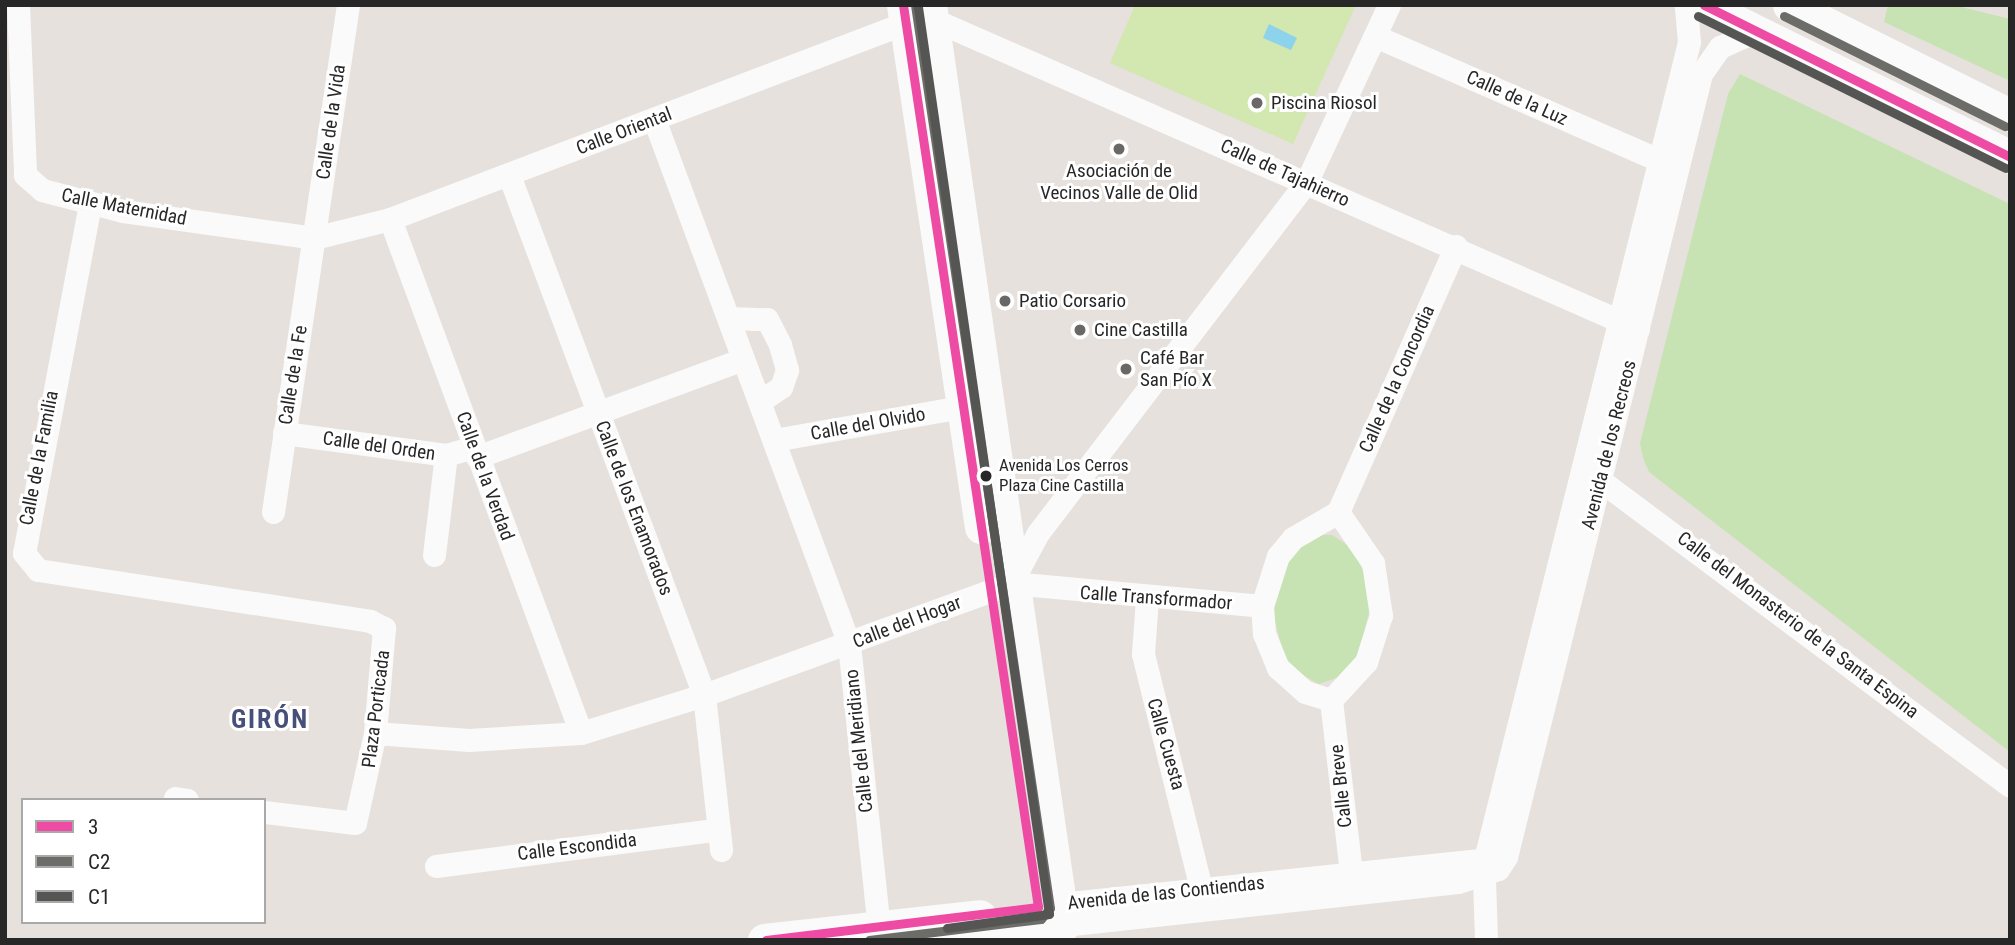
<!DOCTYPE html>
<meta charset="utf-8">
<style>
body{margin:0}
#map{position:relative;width:2015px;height:945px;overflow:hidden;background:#e6e1dc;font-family:"Roboto Condensed",sans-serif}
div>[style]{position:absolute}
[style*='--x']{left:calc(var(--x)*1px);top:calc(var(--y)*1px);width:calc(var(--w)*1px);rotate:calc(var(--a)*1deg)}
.green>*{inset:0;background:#c7e3b3}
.pitch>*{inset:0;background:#d3e7b0}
.water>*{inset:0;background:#8cd3eb}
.street>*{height:23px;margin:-11.5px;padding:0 11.5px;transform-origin:11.5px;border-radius:11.5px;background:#fbfafa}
.secondary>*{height:33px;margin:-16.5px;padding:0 16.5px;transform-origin:16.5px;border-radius:16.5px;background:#fbfafa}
.bus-1>*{height:9px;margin:-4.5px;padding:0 4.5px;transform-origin:4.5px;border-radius:4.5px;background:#ee4ba4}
.bus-2>*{height:9px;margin:-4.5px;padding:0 4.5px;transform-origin:4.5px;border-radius:4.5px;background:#6c6c69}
.bus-3>*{height:9px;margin:-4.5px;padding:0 4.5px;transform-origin:4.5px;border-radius:4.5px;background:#555553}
.dots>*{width:19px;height:19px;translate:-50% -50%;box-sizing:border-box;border:4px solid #fff;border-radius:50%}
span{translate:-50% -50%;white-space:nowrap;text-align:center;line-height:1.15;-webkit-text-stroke:6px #fff;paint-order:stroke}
.bus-label{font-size:17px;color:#272727}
.left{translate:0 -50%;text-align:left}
.street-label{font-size:19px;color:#272727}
.poi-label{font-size:19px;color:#272727}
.district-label{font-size:26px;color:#475078;font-weight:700;letter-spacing:2px}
.frame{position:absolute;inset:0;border:7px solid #272727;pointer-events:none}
.legend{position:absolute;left:21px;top:798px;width:245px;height:126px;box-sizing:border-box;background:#fff;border:2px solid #a9a9a9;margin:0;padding:9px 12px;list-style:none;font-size:21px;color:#272727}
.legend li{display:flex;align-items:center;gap:14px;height:35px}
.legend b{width:35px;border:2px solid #a9a9a9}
</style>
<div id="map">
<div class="green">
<i style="clip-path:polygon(1888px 5px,1953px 5px,2010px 19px,2010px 81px,1884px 22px)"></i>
<i style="clip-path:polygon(1740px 74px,2010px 204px,2010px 752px,1649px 472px,1643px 458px,1640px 443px,1728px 94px)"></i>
<i style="clip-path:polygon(1315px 535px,1332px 535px,1352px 548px,1365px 575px,1370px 609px,1358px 655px,1339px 677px,1319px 684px,1286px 666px,1272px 608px,1292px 552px)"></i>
</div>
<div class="pitch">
<i style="clip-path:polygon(1135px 5px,1356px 5px,1293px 144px,1110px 63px)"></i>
</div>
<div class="water">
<i style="clip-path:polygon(1269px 24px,1297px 38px,1291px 50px,1263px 38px)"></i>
</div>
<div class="street">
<i style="--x:18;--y:5;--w:170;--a:87.6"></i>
<i style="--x:25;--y:175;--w:23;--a:41"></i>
<i style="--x:42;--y:190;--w:84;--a:14.5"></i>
<i style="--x:123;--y:211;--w:193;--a:8"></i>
<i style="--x:314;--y:238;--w:78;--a:-14"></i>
<i style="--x:390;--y:219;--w:551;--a:-20.84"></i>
<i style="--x:905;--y:23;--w:27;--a:-8"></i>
<i style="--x:932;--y:19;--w:771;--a:23.71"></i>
<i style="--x:1375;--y:36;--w:310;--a:23.6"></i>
<i style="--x:654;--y:119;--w:560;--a:69.62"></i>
<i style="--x:849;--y:644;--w:286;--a:84"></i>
<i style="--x:509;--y:175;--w:555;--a:69.44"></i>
<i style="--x:704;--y:695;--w:156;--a:83.7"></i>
<i style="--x:90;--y:204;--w:355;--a:100.7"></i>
<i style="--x:24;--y:553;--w:22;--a:51"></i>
<i style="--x:38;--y:570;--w:336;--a:8.7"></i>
<i style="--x:370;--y:621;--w:16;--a:27"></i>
<i style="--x:384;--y:628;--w:105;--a:94.9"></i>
<i style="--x:375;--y:733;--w:92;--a:102.5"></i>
<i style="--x:355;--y:823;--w:92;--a:-173.1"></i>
<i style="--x:390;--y:219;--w:548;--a:69.62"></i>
<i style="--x:729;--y:318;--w:38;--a:2"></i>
<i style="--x:767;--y:319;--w:29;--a:63"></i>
<i style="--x:780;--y:345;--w:26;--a:74"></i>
<i style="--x:787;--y:370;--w:18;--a:109"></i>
<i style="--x:781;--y:387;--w:25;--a:146"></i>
<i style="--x:284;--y:433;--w:163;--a:7.7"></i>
<i style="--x:446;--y:455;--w:29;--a:-16"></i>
<i style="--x:774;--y:440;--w:191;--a:-10"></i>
<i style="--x:477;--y:457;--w:283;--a:-20.2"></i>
<i style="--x:1589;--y:472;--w:525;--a:36.72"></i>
<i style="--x:273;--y:512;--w:513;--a:-81.59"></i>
<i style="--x:1338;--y:512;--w:62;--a:55.5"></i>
<i style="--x:1373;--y:563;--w:53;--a:81.3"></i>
<i style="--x:1381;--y:615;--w:49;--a:107.7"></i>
<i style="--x:1366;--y:662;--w:52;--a:132.6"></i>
<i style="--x:1331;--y:700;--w:27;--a:-163"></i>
<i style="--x:1305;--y:692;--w:36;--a:-138"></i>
<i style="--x:1278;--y:668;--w:37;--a:-112"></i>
<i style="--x:1264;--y:634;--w:28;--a:-94"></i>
<i style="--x:1262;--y:606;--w:52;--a:-72.3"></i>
<i style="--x:1278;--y:556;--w:23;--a:-50"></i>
<i style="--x:1293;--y:538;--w:52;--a:-30"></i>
<i style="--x:1338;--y:512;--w:291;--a:-66.1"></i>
<i style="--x:434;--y:555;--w:101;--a:-83.2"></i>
<i style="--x:1011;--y:583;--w:252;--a:5.2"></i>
<i style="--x:1147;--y:598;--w:56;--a:94.1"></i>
<i style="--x:1143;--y:654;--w:242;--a:76.1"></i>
<i style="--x:1331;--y:700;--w:173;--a:83.4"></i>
<i style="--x:375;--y:733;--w:94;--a:4.3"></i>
<i style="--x:469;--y:740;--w:112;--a:-3.6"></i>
<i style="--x:581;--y:733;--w:129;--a:-17.2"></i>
<i style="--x:704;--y:695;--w:327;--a:-20"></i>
<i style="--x:1011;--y:583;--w:57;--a:-61.6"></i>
<i style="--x:1038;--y:533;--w:441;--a:-52.6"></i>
<i style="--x:1306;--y:183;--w:196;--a:-65"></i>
<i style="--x:175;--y:798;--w:12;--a:9"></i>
<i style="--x:436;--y:866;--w:285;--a:-7.4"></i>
<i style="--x:1484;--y:879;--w:61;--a:88.1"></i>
<i style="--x:1060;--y:904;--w:427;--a:-6"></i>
<i style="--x:1485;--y:859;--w:842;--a:-75.98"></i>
<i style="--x:1689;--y:42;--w:37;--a:-95"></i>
<i style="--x:1063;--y:925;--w:397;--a:-6.2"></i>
<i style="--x:1458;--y:882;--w:42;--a:-18"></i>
<i style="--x:1498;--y:869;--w:14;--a:-56"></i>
<i style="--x:1506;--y:857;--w:807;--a:-76.02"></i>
<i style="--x:1701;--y:74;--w:33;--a:-55"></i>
<i style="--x:1720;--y:47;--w:39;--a:-24"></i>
</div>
<div class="secondary">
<i style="--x:903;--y:5;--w:528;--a:81.5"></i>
<i style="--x:930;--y:5;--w:930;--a:81.77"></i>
<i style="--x:1063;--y:925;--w:115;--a:172.5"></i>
<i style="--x:1703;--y:5;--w:343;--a:26.3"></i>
<i style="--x:1789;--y:5;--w:247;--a:26.5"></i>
<i style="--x:764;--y:940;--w:217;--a:-6.3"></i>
</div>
<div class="bus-1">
<i style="--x:1704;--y:5;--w:342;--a:26.4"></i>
<i style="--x:766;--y:940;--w:274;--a:-6.9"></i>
<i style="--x:1038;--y:907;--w:912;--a:-98.51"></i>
</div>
<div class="bus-2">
<i style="--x:1784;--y:16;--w:247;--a:26.5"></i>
<i style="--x:869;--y:940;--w:173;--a:-7"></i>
<i style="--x:1041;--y:919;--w:14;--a:-51"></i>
<i style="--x:1050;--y:908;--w:913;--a:-98.5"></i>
</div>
<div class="bus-3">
<i style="--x:918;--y:7;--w:916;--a:81.78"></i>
<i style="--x:1049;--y:914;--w:103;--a:172.2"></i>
<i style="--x:1698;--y:16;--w:343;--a:26.3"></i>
</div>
<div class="dots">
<i style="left:1257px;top:103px;background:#6a6866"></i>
<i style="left:1119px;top:149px;background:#6a6866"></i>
<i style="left:1005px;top:301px;background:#6a6866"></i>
<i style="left:1080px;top:330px;background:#6a6866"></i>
<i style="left:1126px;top:369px;background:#6a6866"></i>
<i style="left:986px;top:476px;background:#272727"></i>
</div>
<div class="bus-label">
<span class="left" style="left:999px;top:476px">Avenida Los Cerros<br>Plaza Cine Castilla</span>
</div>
<div class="street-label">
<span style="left:1517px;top:98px;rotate:24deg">Calle de la Luz</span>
<span style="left:331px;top:122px;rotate:-82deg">Calle de la Vida</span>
<span style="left:624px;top:131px;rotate:-21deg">Calle Oriental</span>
<span style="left:1285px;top:173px;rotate:24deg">Calle de Tajahierro</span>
<span style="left:124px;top:207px;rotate:11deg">Calle Maternidad</span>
<span style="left:293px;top:375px;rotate:-81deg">Calle de la Fe</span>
<span style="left:1397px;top:379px;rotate:-66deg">Calle de la Concordia</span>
<span style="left:868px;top:424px;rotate:-10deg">Calle del Olvido</span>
<span style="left:1609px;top:445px;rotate:-76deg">Avenida de los Recreos</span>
<span style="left:379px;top:446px;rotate:8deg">Calle del Orden</span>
<span style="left:39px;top:458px;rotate:-79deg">Calle de la Familia</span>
<span style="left:485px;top:476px;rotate:70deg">Calle de la Verdad</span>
<span style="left:634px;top:508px;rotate:69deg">Calle de los Enamorados</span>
<span style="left:1156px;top:598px;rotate:4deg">Calle Transformador</span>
<span style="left:907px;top:622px;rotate:-21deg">Calle del Hogar</span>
<span style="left:1798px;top:625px;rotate:37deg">Calle del Monasterio de la Santa Espina</span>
<span style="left:376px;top:709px;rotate:-83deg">Plaza Porticada</span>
<span style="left:859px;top:741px;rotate:-96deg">Calle del Meridiano</span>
<span style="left:1166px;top:744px;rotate:74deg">Calle Cuesta</span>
<span style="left:1341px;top:786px;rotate:-96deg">Calle Breve</span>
<span style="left:577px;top:847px;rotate:-7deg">Calle Escondida</span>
<span style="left:1166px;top:893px;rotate:-6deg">Avenida de las Contiendas</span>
</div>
<div class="poi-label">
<span class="left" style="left:1271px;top:103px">Piscina Riosol</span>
<span style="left:1119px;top:182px">Asociación de<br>Vecinos Valle de Olid</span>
<span class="left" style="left:1019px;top:301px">Patio Corsario</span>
<span class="left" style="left:1094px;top:330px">Cine Castilla</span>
<span class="left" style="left:1140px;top:369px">Café Bar<br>San Pío X</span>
</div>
<div class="district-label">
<span style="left:270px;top:720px">GIRÓN</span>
</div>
<div class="frame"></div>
<ul class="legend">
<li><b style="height:9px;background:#ee4ba4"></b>3</li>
<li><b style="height:9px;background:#6c6c69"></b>C2</li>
<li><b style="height:9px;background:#555553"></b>C1</li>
</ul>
</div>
